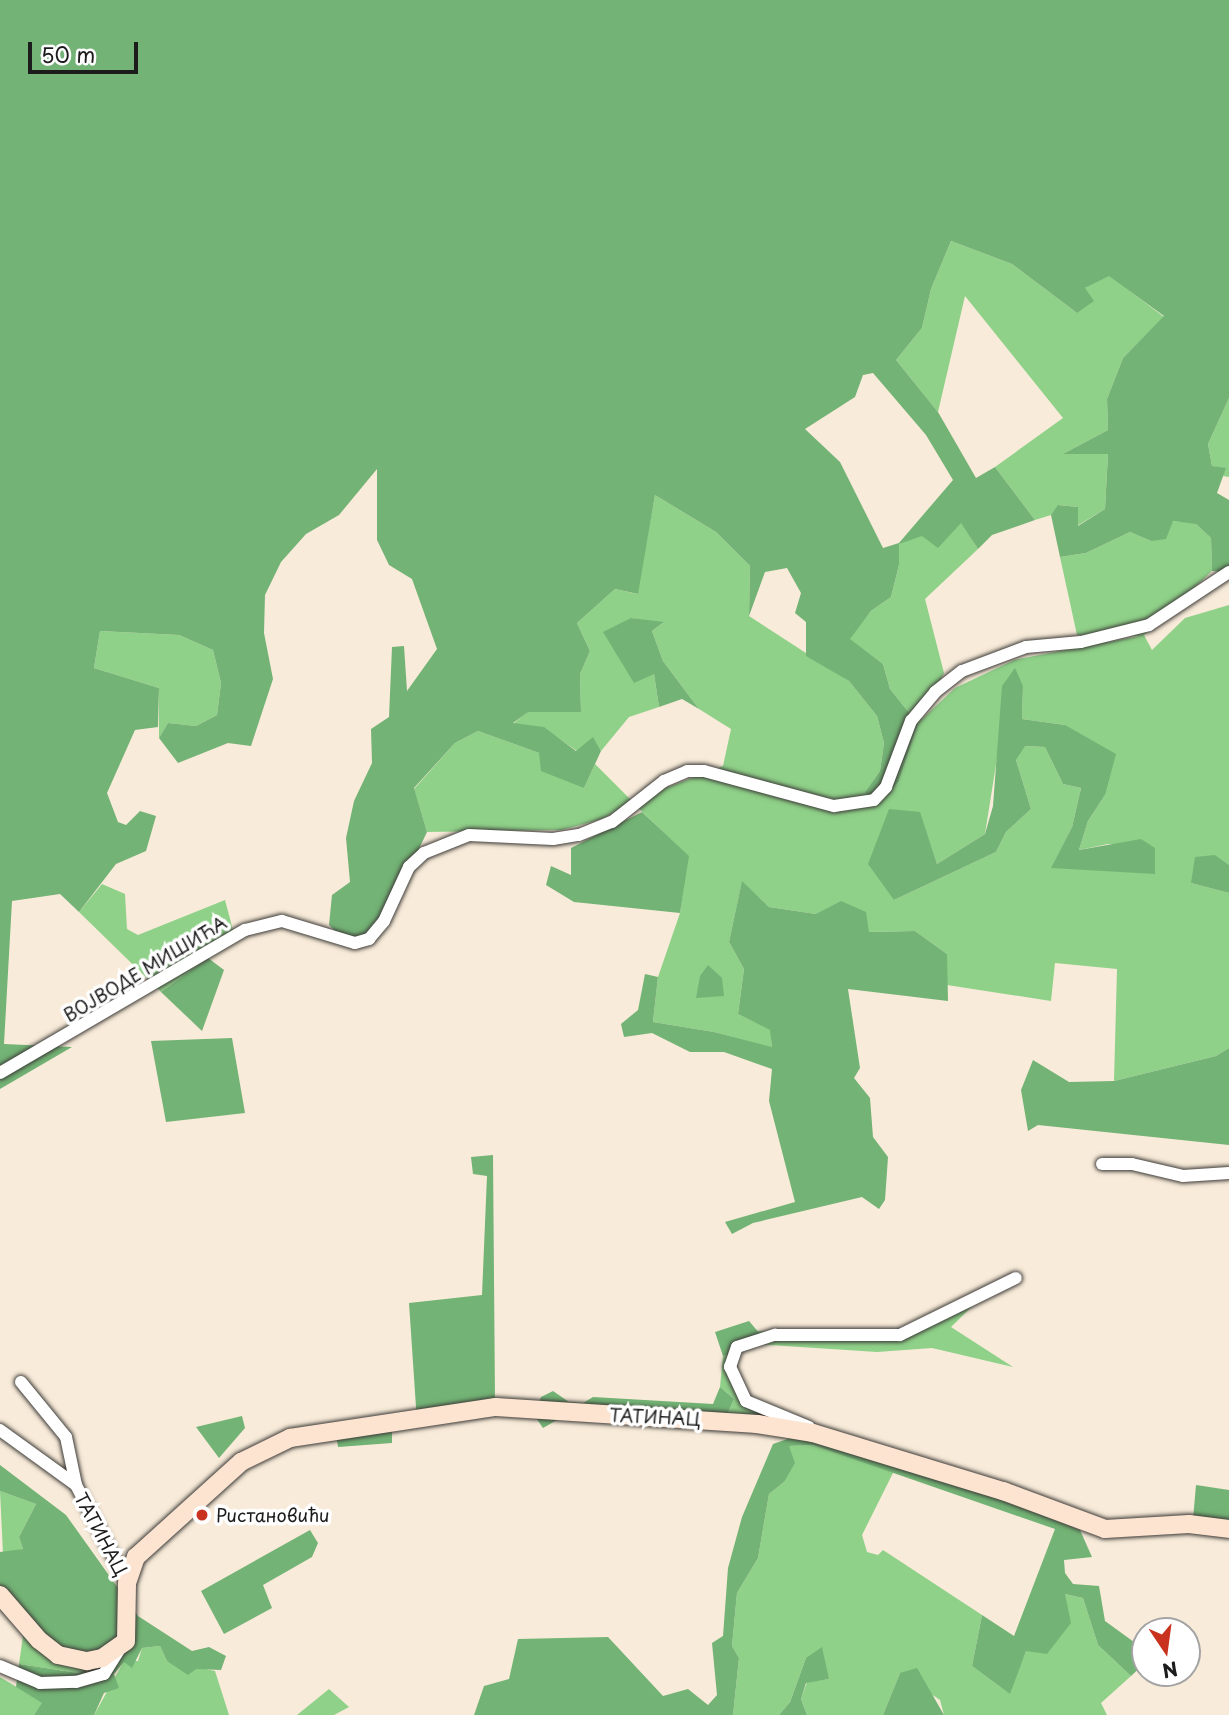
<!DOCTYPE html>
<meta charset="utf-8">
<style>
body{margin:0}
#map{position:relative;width:1229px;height:1715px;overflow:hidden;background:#f8ebd9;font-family:"Playpen Sans",sans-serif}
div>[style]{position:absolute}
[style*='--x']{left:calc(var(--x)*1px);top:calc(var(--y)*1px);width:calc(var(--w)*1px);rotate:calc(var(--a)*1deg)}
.green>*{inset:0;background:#8fd189}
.forest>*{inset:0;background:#73b375}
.roads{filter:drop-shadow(0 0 2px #3d3b38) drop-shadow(0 0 2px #3d3b38)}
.street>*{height:12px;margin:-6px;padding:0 6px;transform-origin:6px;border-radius:6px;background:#fff}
.secondary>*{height:18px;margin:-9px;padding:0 9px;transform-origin:9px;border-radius:9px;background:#fde4d1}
.dots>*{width:19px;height:19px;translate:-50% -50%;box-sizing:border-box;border:4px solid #fff;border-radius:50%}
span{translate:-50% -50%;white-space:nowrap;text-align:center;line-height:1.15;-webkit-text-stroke:7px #fff;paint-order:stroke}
.street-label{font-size:18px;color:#1c1c1c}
.poi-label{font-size:18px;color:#1c1c1c}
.left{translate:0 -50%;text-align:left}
.north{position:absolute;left:1131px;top:1617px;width:70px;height:70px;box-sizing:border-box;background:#fff;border:2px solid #a4a4a4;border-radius:50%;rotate:167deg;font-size:19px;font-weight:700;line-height:28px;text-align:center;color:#1c1c1c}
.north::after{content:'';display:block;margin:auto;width:24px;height:32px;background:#c8321e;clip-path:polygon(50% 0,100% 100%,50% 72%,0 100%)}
.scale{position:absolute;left:28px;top:42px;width:110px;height:32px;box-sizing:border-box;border:4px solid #1c1c1c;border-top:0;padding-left:9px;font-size:21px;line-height:24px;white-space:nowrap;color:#1c1c1c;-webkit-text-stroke:5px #fff;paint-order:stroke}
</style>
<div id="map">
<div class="green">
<i style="clip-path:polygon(951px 241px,1012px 264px,1077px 313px,1085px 288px,1109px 275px,1164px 317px,1123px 358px,1107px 399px,1108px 430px,1065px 453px,1108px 453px,1105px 509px,1077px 526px,1078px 507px,1059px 505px,1051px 515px,1035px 520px,995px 467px,1063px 418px,965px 296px,938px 412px,896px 360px,922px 328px,931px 289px)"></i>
<i style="clip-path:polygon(1229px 398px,1229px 477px,1223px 476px,1225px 469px,1212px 466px,1208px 444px)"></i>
<i style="clip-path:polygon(evenodd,655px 495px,716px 532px,750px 566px,749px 616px,849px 681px,877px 716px,884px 743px,880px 771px,865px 792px,899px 781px,918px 724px,890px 689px,883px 664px,849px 639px,871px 611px,891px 597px,899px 565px,899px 543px,961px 522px,978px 549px,925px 599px,944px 673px,920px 721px,955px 688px,1014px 660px,1139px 636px,1077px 635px,1060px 557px,1086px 553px,1130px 532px,1151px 541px,1172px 521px,1195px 523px,1211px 538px,1212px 571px,1144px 635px,1152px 650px,1185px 618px,1229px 605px,1229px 865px,1214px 855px,1191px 883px,1229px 893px,1229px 1048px,1216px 1056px,1114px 1081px,1117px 969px,1055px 963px,1051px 1001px,947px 985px,947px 954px,915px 931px,868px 932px,816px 914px,769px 907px,742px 882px,729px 942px,744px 969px,738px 1014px,771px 1030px,772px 1048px,714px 1032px,653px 1022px,658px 977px,680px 913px,688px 856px,632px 802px,602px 819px,562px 830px,427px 832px,414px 789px,455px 743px,478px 731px,539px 753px,584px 788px,595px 764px,632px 801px,723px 766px,731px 729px,699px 709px,663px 661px,652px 631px,663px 623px,631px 618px,654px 674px,659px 707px,629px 717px,601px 751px,593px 738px,577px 751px,544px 728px,513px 724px,527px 712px,581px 712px,580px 674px,590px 651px,577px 623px,615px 589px,637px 594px,655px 495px,1023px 686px,1022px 719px,1065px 725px,1105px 795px,1088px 821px,1079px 850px,1108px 844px,1155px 849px,1155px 873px,1052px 867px,1072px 827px,1081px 788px,1063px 784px,1045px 747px,1024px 746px,1016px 760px,1031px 809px,1006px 832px,996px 852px,894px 900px,919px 812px,937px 864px,985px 834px,998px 752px,1023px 686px)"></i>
<i style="clip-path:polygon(100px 631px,179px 635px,213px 650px,221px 683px,217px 715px,196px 726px,168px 723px,159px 738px,159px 688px,94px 668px)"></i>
<i style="clip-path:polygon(102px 884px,125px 894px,127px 929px,138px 935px,225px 900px,233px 930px,208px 958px,161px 992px,79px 912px)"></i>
<i style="clip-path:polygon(990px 1289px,951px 1327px,1013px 1367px,932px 1348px,877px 1352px,754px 1344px,757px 1331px,887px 1335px)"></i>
<i style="clip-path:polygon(732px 1354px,738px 1384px,753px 1398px,822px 1427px,784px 1438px,725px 1419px,734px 1399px,720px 1387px,723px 1356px)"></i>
<i style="clip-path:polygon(813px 1445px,894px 1471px,862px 1535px,867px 1552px,878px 1555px,883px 1550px,982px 1615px,972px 1666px,1009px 1693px,1026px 1651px,1065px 1594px,1083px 1598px,1098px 1645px,1131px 1676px,1101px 1703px,1107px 1715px,944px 1715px,940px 1700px,900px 1673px,883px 1715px,807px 1715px,801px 1699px,807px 1682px,829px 1679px,806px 1658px,790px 1702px,779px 1715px,733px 1715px,739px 1658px,732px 1646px,737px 1593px,758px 1558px,769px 1494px,784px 1482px,788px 1446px)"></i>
<i style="clip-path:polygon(0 1491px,36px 1504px,19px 1537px,23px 1549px,3px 1554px)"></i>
<i style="clip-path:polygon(24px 1629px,107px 1661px,78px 1673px,19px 1664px)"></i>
<i style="clip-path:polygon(160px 1646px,167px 1661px,215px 1671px,229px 1715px,94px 1715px,124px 1661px,138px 1661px,142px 1648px)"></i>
<i style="clip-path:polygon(0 1677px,43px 1703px,34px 1715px,0 1715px)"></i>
<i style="clip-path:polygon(329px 1689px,349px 1707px,334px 1715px,297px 1715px)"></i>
</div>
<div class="forest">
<i style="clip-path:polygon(evenodd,0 0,1229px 0,1229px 398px,1208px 444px,1212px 466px,1226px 468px,1217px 493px,1229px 500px,1229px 572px,1212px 571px,1211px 538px,1196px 524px,1173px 521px,1166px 539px,1151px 541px,1130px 532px,1086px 553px,1060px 557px,1051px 515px,1058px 505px,1078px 507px,1078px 526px,1105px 509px,1108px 454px,1063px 454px,1108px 430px,1107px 399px,1123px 358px,1164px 316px,1109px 276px,1085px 288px,1094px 301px,1077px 313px,1012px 264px,951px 241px,931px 289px,922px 328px,896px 360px,938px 412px,976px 478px,995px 467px,1035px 520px,992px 535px,978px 549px,961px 523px,938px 548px,922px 536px,899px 544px,899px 565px,891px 597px,871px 611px,850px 639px,883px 664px,890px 689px,918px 724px,899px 781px,877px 806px,865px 792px,880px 771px,884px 743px,877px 716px,849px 681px,806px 656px,806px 622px,795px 613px,801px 593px,787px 568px,765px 572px,749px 616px,750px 566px,716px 532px,655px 495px,638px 594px,615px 589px,577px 623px,590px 651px,580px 674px,581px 712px,528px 712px,513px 723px,544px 727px,576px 751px,593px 737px,601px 751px,584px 788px,541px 771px,539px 753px,478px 731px,455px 743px,414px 788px,427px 832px,375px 941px,349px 944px,329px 925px,332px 895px,350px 882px,346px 838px,354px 801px,372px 763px,371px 729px,389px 717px,392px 647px,404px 646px,407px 691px,437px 649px,412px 579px,389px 565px,377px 540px,377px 469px,339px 515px,306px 534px,281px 562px,265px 595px,264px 633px,273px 679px,251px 746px,228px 743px,178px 763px,159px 738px,168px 723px,196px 726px,217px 715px,221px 683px,213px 650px,179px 635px,100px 631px,94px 668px,159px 688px,158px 727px,135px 730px,107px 793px,118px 822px,126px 825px,140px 811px,156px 816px,146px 851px,116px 864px,79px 912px,60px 894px,12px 901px,4px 1044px,72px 1047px,0 1089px,0 0,873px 373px,926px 435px,953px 480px,899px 543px,883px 548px,840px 462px,805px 429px,855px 397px,863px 375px,873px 373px)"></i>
<i style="clip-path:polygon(631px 618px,664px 622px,652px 631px,663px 661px,699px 709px,682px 699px,659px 707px,654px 674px,634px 683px,603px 632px)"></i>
<i style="clip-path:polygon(1015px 668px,1023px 686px,1022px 719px,1065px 725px,1116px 754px,1105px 795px,1088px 821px,1079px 850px,1141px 839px,1155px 848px,1155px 874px,1051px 868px,1072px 827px,1081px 788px,1063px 784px,1045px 747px,1025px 746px,1016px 760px,1031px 809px,1006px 832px,996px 852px,894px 900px,868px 864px,889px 809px,920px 812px,937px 864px,985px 834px,993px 806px,1002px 686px)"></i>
<i style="clip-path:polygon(642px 812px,689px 856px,680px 913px,574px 902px,546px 885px,551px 866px,571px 875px,571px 848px)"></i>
<i style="clip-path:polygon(1215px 855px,1229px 865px,1229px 893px,1191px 883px,1195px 857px)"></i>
<i style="clip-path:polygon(742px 881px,769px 907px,816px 914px,841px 901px,866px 912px,869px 932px,915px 931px,947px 954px,948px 1001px,848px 989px,860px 1068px,854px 1078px,870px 1098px,873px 1137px,888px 1157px,885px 1200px,879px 1209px,862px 1197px,753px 1223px,732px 1234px,725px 1222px,795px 1202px,769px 1101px,772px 1069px,724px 1052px,690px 1052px,652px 1033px,624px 1037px,621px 1024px,638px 1010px,645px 974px,658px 977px,653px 1022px,714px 1032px,772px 1047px,770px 1030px,738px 1014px,744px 969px,729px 942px)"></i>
<i style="clip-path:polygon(208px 958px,224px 970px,202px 1031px,161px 992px)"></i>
<i style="clip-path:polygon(708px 965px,722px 978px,724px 996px,696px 998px,700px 976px)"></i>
<i style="clip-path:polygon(232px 1038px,245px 1113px,166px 1122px,151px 1041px)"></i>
<i style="clip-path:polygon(1229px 1048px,1229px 1145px,1038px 1125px,1028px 1131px,1021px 1090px,1033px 1060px,1069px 1082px,1114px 1081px,1216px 1056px)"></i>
<i style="clip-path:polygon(493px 1155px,495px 1399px,486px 1418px,417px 1422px,409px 1303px,482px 1295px,487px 1176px,473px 1174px,471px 1157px)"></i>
<i style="clip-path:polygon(749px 1321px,760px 1334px,748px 1350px,723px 1356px,715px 1332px)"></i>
<i style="clip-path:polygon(720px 1387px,734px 1399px,725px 1419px,564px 1416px,543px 1428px,534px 1415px,541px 1397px,553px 1391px,569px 1402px,583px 1403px,593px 1397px,713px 1404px)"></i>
<i style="clip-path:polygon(242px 1416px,245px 1428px,219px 1458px,196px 1427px)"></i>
<i style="clip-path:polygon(392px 1424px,392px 1443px,338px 1447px,336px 1434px)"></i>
<i style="clip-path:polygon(822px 1427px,1080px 1530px,1092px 1557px,1064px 1560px,1065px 1573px,1073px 1584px,1099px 1586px,1105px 1621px,1145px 1650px,1145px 1663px,1131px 1676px,1098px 1645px,1083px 1598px,1065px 1594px,1071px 1623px,1047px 1654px,1026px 1651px,1010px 1694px,972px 1666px,982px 1615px,1014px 1636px,1055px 1529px,813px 1445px,789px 1446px,795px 1463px,784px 1482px,769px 1494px,758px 1558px,737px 1593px,732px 1646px,739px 1658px,733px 1715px,474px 1715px,484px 1686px,509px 1679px,518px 1639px,608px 1637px,663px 1696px,688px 1689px,708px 1705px,717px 1695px,712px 1643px,723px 1636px,728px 1568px,742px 1517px,773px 1444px)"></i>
<i style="clip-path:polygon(0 1465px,66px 1515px,138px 1616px,192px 1651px,209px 1647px,226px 1656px,221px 1670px,196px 1669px,188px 1675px,167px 1661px,160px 1646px,142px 1648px,132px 1668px,124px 1662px,114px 1674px,119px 1688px,104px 1693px,94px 1715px,34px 1715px,42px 1703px,16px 1687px,19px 1664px,78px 1673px,107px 1661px,71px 1664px,0 1603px,0 1552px,23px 1549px,19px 1537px,36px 1504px,0 1491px)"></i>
<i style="clip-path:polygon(1196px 1485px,1229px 1490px,1229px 1537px,1192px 1531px)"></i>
<i style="clip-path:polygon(310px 1530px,318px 1543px,312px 1557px,263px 1585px,272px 1608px,224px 1634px,201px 1591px)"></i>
<i style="clip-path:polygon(822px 1647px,829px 1679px,806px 1683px,801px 1699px,807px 1715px,779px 1715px,790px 1702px,806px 1658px)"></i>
<i style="clip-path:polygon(917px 1668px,944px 1715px,883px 1715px,900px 1673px)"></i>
</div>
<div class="roads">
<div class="street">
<i style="--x:0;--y:1073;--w:284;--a:-30.3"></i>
<i style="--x:245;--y:930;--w:38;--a:-14"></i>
<i style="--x:282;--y:921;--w:76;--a:16.8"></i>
<i style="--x:355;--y:943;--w:15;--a:-16"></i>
<i style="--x:369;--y:939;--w:23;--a:-50"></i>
<i style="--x:384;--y:921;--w:60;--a:-65.2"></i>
<i style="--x:409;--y:867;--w:21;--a:-43"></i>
<i style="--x:424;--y:853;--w:48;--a:-21.8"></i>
<i style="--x:469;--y:835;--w:84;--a:2.7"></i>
<i style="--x:553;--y:839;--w:26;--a:-9"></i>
<i style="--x:579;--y:835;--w:35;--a:-22"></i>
<i style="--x:612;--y:822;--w:66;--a:-38.3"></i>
<i style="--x:664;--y:781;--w:25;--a:-23"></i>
<i style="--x:687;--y:771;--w:17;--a:0"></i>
<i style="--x:704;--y:771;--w:135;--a:15.1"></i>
<i style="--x:834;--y:806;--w:40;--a:-8.5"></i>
<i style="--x:874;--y:800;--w:18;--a:-47"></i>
<i style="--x:886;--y:787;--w:71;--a:-69.3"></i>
<i style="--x:911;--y:721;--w:38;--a:-50"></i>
<i style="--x:935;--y:692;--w:34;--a:-38"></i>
<i style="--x:962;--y:671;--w:68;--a:-20.6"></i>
<i style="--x:1026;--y:647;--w:55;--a:-5.2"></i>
<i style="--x:1081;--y:642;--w:70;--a:-14"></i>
<i style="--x:1149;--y:625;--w:96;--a:-33.5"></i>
<i style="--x:1102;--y:1164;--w:30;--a:0"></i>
<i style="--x:1132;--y:1164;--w:52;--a:13.2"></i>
<i style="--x:1183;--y:1176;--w:46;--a:-3.7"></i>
<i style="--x:21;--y:1382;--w:71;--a:50.7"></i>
<i style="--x:66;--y:1437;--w:49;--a:78.2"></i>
<i style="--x:809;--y:1427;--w:68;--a:-157.6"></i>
<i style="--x:746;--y:1401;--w:38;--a:-115"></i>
<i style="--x:730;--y:1367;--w:21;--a:-71"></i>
<i style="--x:737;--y:1347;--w:40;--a:-18"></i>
<i style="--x:775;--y:1335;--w:125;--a:0"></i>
<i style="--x:900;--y:1335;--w:129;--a:-26.2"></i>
<i style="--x:0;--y:1430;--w:94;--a:35.9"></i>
<i style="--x:76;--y:1485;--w:110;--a:62.5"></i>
<i style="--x:0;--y:1666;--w:43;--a:23"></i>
<i style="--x:40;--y:1683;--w:36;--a:-2"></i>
<i style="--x:76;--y:1682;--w:29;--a:-16"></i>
<i style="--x:104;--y:1674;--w:31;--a:-58"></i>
</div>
<div class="secondary">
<i style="--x:0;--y:1595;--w:60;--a:49.1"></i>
<i style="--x:39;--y:1640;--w:24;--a:38"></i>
<i style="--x:58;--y:1655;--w:30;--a:12"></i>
<i style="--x:87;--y:1661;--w:15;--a:-11"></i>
<i style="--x:102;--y:1658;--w:29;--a:-35"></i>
<i style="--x:126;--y:1641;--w:58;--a:-89"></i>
<i style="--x:127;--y:1583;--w:28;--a:-71"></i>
<i style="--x:136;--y:1557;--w:142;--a:-42.1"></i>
<i style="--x:241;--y:1462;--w:55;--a:-26.1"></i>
<i style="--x:290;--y:1438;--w:208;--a:-8.6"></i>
<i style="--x:496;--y:1407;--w:262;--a:3.7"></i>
<i style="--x:757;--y:1424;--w:57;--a:9.1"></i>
<i style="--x:813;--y:1433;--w:199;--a:17"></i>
<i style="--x:1003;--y:1491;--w:109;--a:20.4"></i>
<i style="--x:1105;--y:1529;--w:84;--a:-3.4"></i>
<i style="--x:1189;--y:1524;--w:40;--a:7.1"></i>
</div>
</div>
<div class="dots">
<i style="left:202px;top:1515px;background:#c8321e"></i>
</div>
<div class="street-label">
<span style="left:145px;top:969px;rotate:-31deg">ВОЈВОДЕ МИШИЋА</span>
<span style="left:655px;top:1417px;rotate:3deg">ТАТИНАЦ</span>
<span style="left:101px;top:1534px;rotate:62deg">ТАТИНАЦ</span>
</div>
<div class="poi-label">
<span class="left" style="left:216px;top:1515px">Ристановићи</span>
</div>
<div class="north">N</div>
<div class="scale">50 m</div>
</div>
